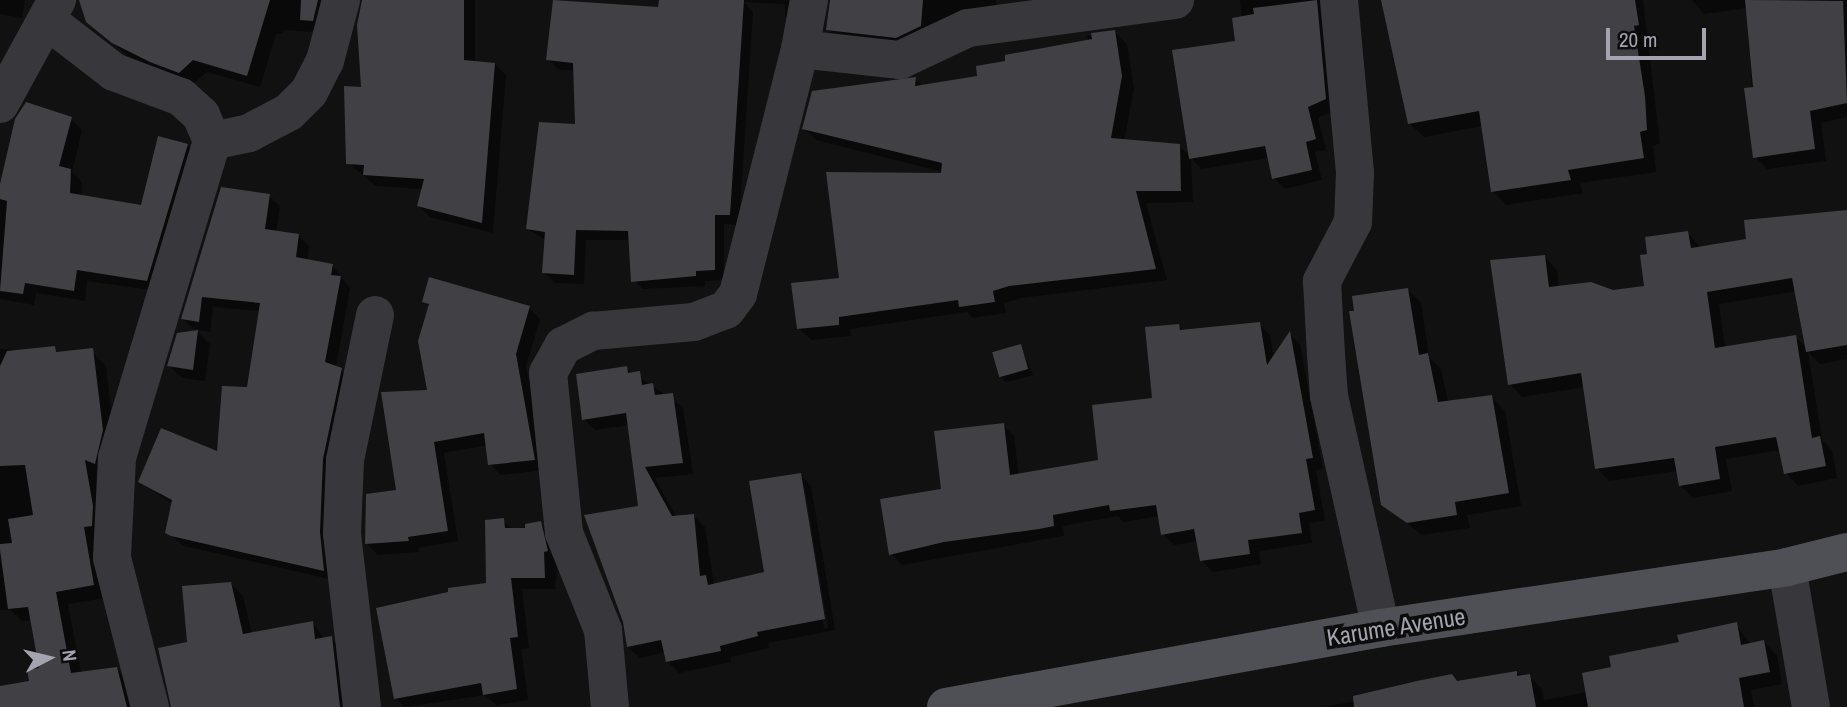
<!DOCTYPE html>
<style>
body{margin:0}
#map{position:relative;width:1847px;height:707px;overflow:hidden;background:#111112;font-family:"Archivo Narrow",sans-serif}
div>[style]{position:absolute}
[style*='--x']{left:calc(var(--x)*1px);top:calc(var(--y)*1px);width:calc(var(--w)*1px);rotate:calc(var(--a)*1deg)}
.shadow>*{inset:0;background:#0007}
.building>*{inset:0;background:#414045;transform-origin:0 0}
.minor>*{height:38px;margin:-19px;padding:0 19px;transform-origin:19px;border-radius:19px;background:#38383c}
.major>*{height:38px;margin:-19px;padding:0 19px;transform-origin:19px;border-radius:19px;background:#4f4f56}
span{translate:-50% -50%;white-space:nowrap;text-align:center;line-height:1.15;-webkit-text-stroke:7px #0d0c0d;paint-order:stroke}
.street-label{font-size:24px;color:#a4a4b1}
.north{position:absolute;left:14px;top:623px;width:70px;height:70px;-webkit-text-stroke:5px #0d0c0d;paint-order:stroke;rotate:83deg;font-size:19px;font-weight:700;line-height:28px;text-align:center;color:#a4a4b1}
.north::after{content:'';display:block;margin:auto;width:24px;height:32px;background:#a4a4b1;clip-path:polygon(50% 0,100% 100%,50% 72%,0 100%)}
.scale{position:absolute;left:1606px;top:28px;width:100px;height:32px;box-sizing:border-box;border:4px solid #a4a4b1;border-top:0;padding-left:9px;font-size:21px;line-height:24px;white-space:nowrap;color:#a4a4b1;-webkit-text-stroke:5px #0d0c0d;paint-order:stroke}
</style>
<div id="map">
<div class="shadow">
<i style="clip-path:polygon(0 0,25px 0,22px 18px,0 14px)"></i>
<i style="clip-path:polygon(81px 0,338px 0,325px 33px,284px 30px,283px 34px,276px 34px,260px 87px,207px 72px,192px 85px,127px 55px,87px 21px)"></i>
<i style="clip-path:polygon(364px 0,475px 0,475px 63px,495px 64px,506px 75px,493px 233px,430px 217px,419px 206px,423px 189px,376px 186px,348px 163px,362px 89px)"></i>
<i style="clip-path:polygon(555px 0,659px 9px,660px 0,801px 0,795px 25px,785px 16px,785px 4px,744px 2px,753px 12px,739px 225px,724px 224px,724px 280px,705px 281px,705px 286px,643px 289px,633px 279px,630px 240px,586px 240px,584px 284px,555px 283px,544px 272px,546px 240px,528px 229px,577px 126px,575px 71px,558px 69px,548px 59px)"></i>
<i style="clip-path:polygon(831px 0,996px 0,997px 14px,908px 48px,838px 40px,828px 29px)"></i>
<i style="clip-path:polygon(1240px 0,1328px 0,1336px 110px,1318px 118px,1326px 150px,1315px 152px,1322px 180px,1285px 189px,1274px 178px,1269px 158px,1201px 169px,1191px 158px,1193px 202px,1146px 203px,1167px 280px,1021px 298px,1004px 303px,1006px 313px,973px 318px,967px 312px,850px 329px,851px 336px,811px 340px,799px 328px,943px 172px,816px 140px,804px 128px,915px 79px,923px 86px,979px 77px,1088px 42px,1087px 36px,1115px 32px,1127px 44px,1134px 89px,1124px 141px,1179px 146px,1191px 157px,1237px 43px,1242px 18px)"></i>
<i style="clip-path:polygon(1393px 0,1643px 0,1660px 144px,1653px 145px,1656px 172px,1580px 183px,1583px 193px,1506px 205px,1493px 191px,1483px 126px,1424px 137px,1410px 124px)"></i>
<i style="clip-path:polygon(1692px 0,1847px 0,1847px 117px,1821px 123px,1826px 161px,1767px 169px,1755px 157px,1748px 8px,1704px 14px)"></i>
<i style="clip-path:polygon(71px 119px,82px 130px,72px 172px,82px 182px,81px 197px,142px 207px,187px 145px,199px 156px,158px 291px,87px 281px,85px 301px,36px 293px,34px 305px,0 299px,0 189px)"></i>
<i style="clip-path:polygon(269px 196px,280px 206px,276px 233px,298px 235px,309px 246px,307px 261px,332px 265px,350px 288px,336px 367px,352px 380px,334px 580px,184px 546px,167px 532px,173px 504px,140px 482px,219px 453px,248px 389px,260px 311px,213px 307px,210px 332px,195px 329px,210px 344px,205px 381px,182px 378px,169px 366px,197px 332px,183px 319px)"></i>
<i style="clip-path:polygon(evenodd,1847px 212px,1847px 359px,1820px 364px,1808px 352px,1822px 440px,1832px 450px,1837px 478px,1798px 486px,1786px 473px,1781px 450px,1726px 459px,1732px 491px,1693px 498px,1680px 485px,1678px 471px,1609px 481px,1597px 468px,1585px 387px,1522px 397px,1510px 384px,1545px 257px,1557px 270px,1559px 288px,1613px 292px,1646px 287px,1688px 233px,1701px 248px,1748px 240px,1847px 212px,1796px 291px,1807px 348px,1795px 337px,1725px 348px,1719px 304px,1796px 291px)"></i>
<i style="clip-path:polygon(1407px 289px,1421px 303px,1429px 357px,1441px 369px,1448px 402px,1491px 397px,1505px 411px,1521px 506px,1467px 515px,1470px 528px,1422px 535px,1383px 504px)"></i>
<i style="clip-path:polygon(424px 301px,529px 308px,540px 319px,526px 366px,545px 470px,501px 475px,490px 464px,488px 445px,444px 453px,458px 541px,418px 548px,419px 552px,378px 555px,367px 544px,398px 492px,429px 391px,430px 307px)"></i>
<i style="clip-path:polygon(1259px 324px,1270px 335px,1274px 358px,1290px 334px,1300px 344px,1323px 469px,1316px 470px,1325px 521px,1309px 523px,1312px 543px,1259px 551px,1261px 564px,1213px 572px,1202px 561px,1198px 541px,1174px 545px,1163px 534px,1160px 516px,1123px 522px,1118px 516px,1063px 526px,1064px 536px,902px 565px,891px 554px,1003px 425px,1014px 436px,1019px 475px,1100px 461px,1154px 399px,1178px 326px,1184px 331px)"></i>
<i style="clip-path:polygon(1020px 346px,1033px 375px,1006px 382px,1000px 376px)"></i>
<i style="clip-path:polygon(0 349px,93px 353px,106px 366px,115px 443px,107px 475px,96px 470px,105px 520px,106px 598px,68px 604px,81px 673px,117px 669px,129px 682px,137px 707px,0 707px,0 688px,31px 683px,41px 670px,32px 620px,22px 621px,11px 610px,0 610px)"></i>
<i style="clip-path:polygon(evenodd,626px 368px,683px 407px,693px 474px,655px 478px,677px 518px,694px 516px,705px 527px,714px 585px,766px 573px,800px 475px,811px 486px,835px 630px,768px 643px,769px 648px,731px 657px,731px 662px,679px 673px,668px 662px,666px 652px,640px 658px,628px 647px,640px 507px,630px 425px,595px 430px,584px 419px,626px 368px,801px 485px,804px 485px,828px 628px,824px 628px,801px 485px)"></i>
<i style="clip-path:polygon(503px 520px,513px 530px,540px 523px,552px 535px,558px 562px,555px 589px,522px 589px,529px 648px,521px 649px,528px 700px,496px 705px,485px 695px,405px 707px,395px 698px,488px 585px)"></i>
<i style="clip-path:polygon(230px 583px,243px 596px,252px 634px,312px 623px,325px 639px,331px 638px,344px 651px,350px 707px,172px 707px,189px 643px)"></i>
<i style="clip-path:polygon(1736px 624px,1751px 645px,1764px 642px,1777px 655px,1782px 684px,1751px 690px,1754px 707px,1323px 707px,1516px 673px,1529px 676px,1542px 689px,1544px 700px,1587px 692px,1613px 669px)"></i>
</div>
<div class="building">
<i style="clip-path:polygon(79px 0,270px 0,247px 76px,193px 60px,179px 73px,150px 62px,112px 43px,86px 22px)"></i>
<i style="clip-path:polygon(301px 0,318px 0,313px 21px,300px 20px)"></i>
<i style="clip-path:polygon(362px 0,464px 0,464px 60px,495px 63px,482px 223px,417px 206px,424px 179px,363px 175px,364px 165px,346px 164px,344px 86px,361px 87px,357px 25px)"></i>
<i style="clip-path:polygon(553px 0,658px 7px,659px 0,744px 0,730px 215px,715px 215px,715px 270px,696px 271px,696px 276px,631px 282px,628px 231px,576px 230px,574px 275px,542px 273px,545px 232px,526px 229px,539px 122px,575px 124px,573px 63px,546px 60px)"></i>
<i style="clip-path:polygon(830px 0,923px 0,921px 26px,896px 38px,826px 30px)"></i>
<i style="clip-path:polygon(1317px 0,1326px 99px,1308px 107px,1316px 139px,1306px 142px,1312px 170px,1272px 179px,1265px 146px,1189px 159px,1172px 50px,1235px 41px,1232px 18px,1254px 14px,1253px 8px)"></i>
<i style="clip-path:polygon(1381px 0,1635px 0,1639px 25px,1634px 26px,1645px 96px,1647px 130px,1640px 132px,1644px 158px,1568px 170px,1571px 180px,1491px 192px,1479px 111px,1408px 124px)"></i>
<i style="clip-path:polygon(1745px 0,1843px 1px,1847px 103px,1810px 111px,1815px 149px,1753px 158px,1744px 88px,1753px 87px)"></i>
<i style="clip-path:polygon(1115px 30px,1122px 76px,1111px 138px,1180px 144px,1181px 191px,1136px 191px,1156px 269px,1009px 286px,993px 291px,995px 302px,959px 307px,958px 300px,839px 317px,839px 325px,797px 329px,791px 283px,839px 278px,826px 172px,941px 173px,942px 163px,802px 129px,812px 91px,916px 77px,915px 86px,977px 76px,976px 66px,1005px 61px,1005px 55px,1092px 39px,1091px 33px)"></i>
<i style="clip-path:polygon(26px 102px,72px 117px,59px 166px,71px 169px,70px 193px,141px 205px,158px 136px,188px 144px,147px 281px,77px 270px,74px 291px,25px 283px,23px 294px,0 291px,7px 201px,0 199px,0 184px,15px 119px)"></i>
<i style="clip-path:polygon(221px 187px,270px 194px,265px 229px,299px 234px,296px 257px,333px 264px,331px 275px,341px 276px,325px 362px,342px 368px,323px 459px,320px 532px,324px 571px,171px 536px,165px 533px,172px 500px,138px 482px,161px 428px,217px 451px,222px 386px,247px 387px,260px 303px,202px 297px,199px 322px,181px 319px)"></i>
<i style="clip-path:polygon(1847px 210px,1847px 345px,1806px 352px,1792px 278px,1707px 292px,1715px 348px,1796px 335px,1812px 438px,1820px 436px,1826px 466px,1784px 474px,1776px 437px,1715px 447px,1720px 479px,1679px 486px,1674px 458px,1595px 469px,1581px 373px,1508px 385px,1490px 260px,1545px 255px,1549px 287px,1591px 282px,1613px 290px,1644px 286px,1640px 255px,1647px 254px,1645px 237px,1688px 231px,1691px 248px,1746px 239px,1744px 220px)"></i>
<i style="clip-path:polygon(429px 277px,530px 306px,516px 354px,535px 460px,488px 465px,484px 433px,434px 442px,448px 531px,408px 537px,409px 541px,365px 544px,366px 494px,396px 490px,381px 392px,427px 390px,418px 341px,429px 304px,422px 302px)"></i>
<i style="clip-path:polygon(1408px 288px,1419px 355px,1428px 353px,1438px 402px,1492px 395px,1509px 493px,1455px 502px,1457px 515px,1407px 523px,1381px 505px,1349px 311px,1354px 311px,1352px 296px)"></i>
<i style="clip-path:polygon(1260px 322px,1267px 365px,1290px 331px,1313px 458px,1306px 459px,1315px 510px,1299px 513px,1302px 533px,1248px 540px,1250px 554px,1200px 561px,1194px 529px,1161px 535px,1156px 505px,1110px 511px,1109px 505px,1053px 515px,1054px 526px,1039px 529px,944px 542px,889px 555px,880px 499px,941px 489px,934px 431px,1004px 423px,1010px 475px,1098px 460px,1092px 405px,1152px 398px,1145px 327px,1179px 324px,1180px 330px)"></i>
<i style="clip-path:polygon(198px 330px,193px 370px,167px 366px,177px 333px)"></i>
<i style="left:1021px;top:344px;width:26px;height:30px;rotate:74deg"></i>
<i style="clip-path:polygon(55px 346px,56px 352px,93px 348px,103px 430px,95px 464px,85px 460px,93px 506px,92px 526px,84px 527px,94px 585px,56px 592px,71px 673px,117px 667px,127px 707px,0 707px,0 686px,29px 681px,27px 670px,39px 668px,28px 607px,8px 609px,0 550px,0 544px,12px 543px,8px 519px,33px 515px,25px 465px,0 466px,0 366px,7px 351px)"></i>
<i style="clip-path:polygon(627px 366px,628px 373px,640px 371px,642px 385px,653px 383px,655px 395px,673px 393px,683px 463px,645px 467px,672px 516px,694px 514px,700px 576px,706px 575px,708px 585px,764px 572px,749px 481px,801px 473px,825px 619px,757px 632px,758px 636px,720px 646px,721px 651px,666px 662px,661px 640px,627px 647px,623px 622px,584px 515px,638px 506px,626px 413px,582px 420px,576px 374px)"></i>
<i style="clip-path:polygon(504px 518px,505px 528px,525px 528px,525px 524px,541px 521px,548px 551px,544px 552px,545px 578px,511px 578px,518px 637px,510px 638px,517px 689px,483px 695px,481px 683px,394px 699px,376px 608px,448px 592px,448px 588px,486px 583px,485px 520px)"></i>
<i style="clip-path:polygon(231px 582px,243px 634px,313px 621px,315px 639px,332px 636px,340px 707px,171px 707px,158px 648px,187px 642px,182px 586px)"></i>
<i style="clip-path:polygon(1737px 622px,1741px 645px,1764px 640px,1770px 672px,1739px 678px,1744px 707px,1588px 707px,1582px 673px,1611px 667px,1609px 656px,1679px 642px,1677px 635px)"></i>
<i style="clip-path:polygon(1517px 671px,1517px 676px,1530px 674px,1536px 707px,1354px 707px,1353px 696px,1417px 681px,1452px 674px,1457px 681px)"></i>
</div>
<div class="minor">
<i style="--x:809;--y:0;--w:50;--a:100.4"></i>
<i style="--x:800;--y:49;--w:101;--a:6.3"></i>
<i style="--x:900;--y:60;--w:75;--a:-25.2"></i>
<i style="--x:968;--y:28;--w:209;--a:-7.7"></i>
<i style="--x:1339;--y:0;--w:174;--a:84.7"></i>
<i style="--x:1355;--y:173;--w:49;--a:92.3"></i>
<i style="--x:1353;--y:222;--w:67;--a:117.7"></i>
<i style="--x:1322;--y:281;--w:73;--a:86.9"></i>
<i style="--x:1326;--y:354;--w:42;--a:85.9"></i>
<i style="--x:1329;--y:396;--w:238;--a:77.4"></i>
<i style="--x:48;--y:21;--w:83;--a:37.7"></i>
<i style="--x:114;--y:72;--w:72;--a:20.5"></i>
<i style="--x:181;--y:97;--w:27;--a:42"></i>
<i style="--x:201;--y:115;--w:28;--a:67"></i>
<i style="--x:212;--y:141;--w:331;--a:106.7"></i>
<i style="--x:117;--y:458;--w:100;--a:92.9"></i>
<i style="--x:112;--y:558;--w:154;--a:75.7"></i>
<i style="--x:0;--y:104;--w:119;--a:-61.3"></i>
<i style="--x:212;--y:141;--w:38;--a:-12"></i>
<i style="--x:249;--y:133;--w:45;--a:-27.7"></i>
<i style="--x:289;--y:112;--w:28;--a:-45"></i>
<i style="--x:309;--y:92;--w:35;--a:-63"></i>
<i style="--x:325;--y:61;--w:63;--a:-75.3"></i>
<i style="--x:1787;--y:567;--w:142;--a:80.3"></i>
<i style="--x:362;--y:707;--w:175;--a:-96.6"></i>
<i style="--x:342;--y:533;--w:73;--a:-87.6"></i>
<i style="--x:345;--y:460;--w:148;--a:-78.3"></i>
<i style="--x:610;--y:707;--w:77;--a:-95.2"></i>
<i style="--x:603;--y:630;--w:105;--a:-111.9"></i>
<i style="--x:564;--y:533;--w:161;--a:-95.7"></i>
<i style="--x:548;--y:373;--w:31;--a:-61"></i>
<i style="--x:563;--y:346;--w:34;--a:-27"></i>
<i style="--x:593;--y:331;--w:101;--a:-5.1"></i>
<i style="--x:694;--y:322;--w:34;--a:-21"></i>
<i style="--x:726;--y:310;--w:20;--a:-53"></i>
<i style="--x:738;--y:294;--w:253;--a:-75.8"></i>
</div>
<div class="major">
<i style="--x:946;--y:707;--w:442;--a:-10.3"></i>
<i style="--x:1381;--y:628;--w:411;--a:-8.5"></i>
<i style="--x:1787;--y:567;--w:62;--a:-14"></i>
</div>
<div class="street-label">
<span style="left:1396px;top:627px;rotate:-9deg">Karume Avenue</span>
</div>
<div class="north">N</div>
<div class="scale">20 m</div>
</div>
